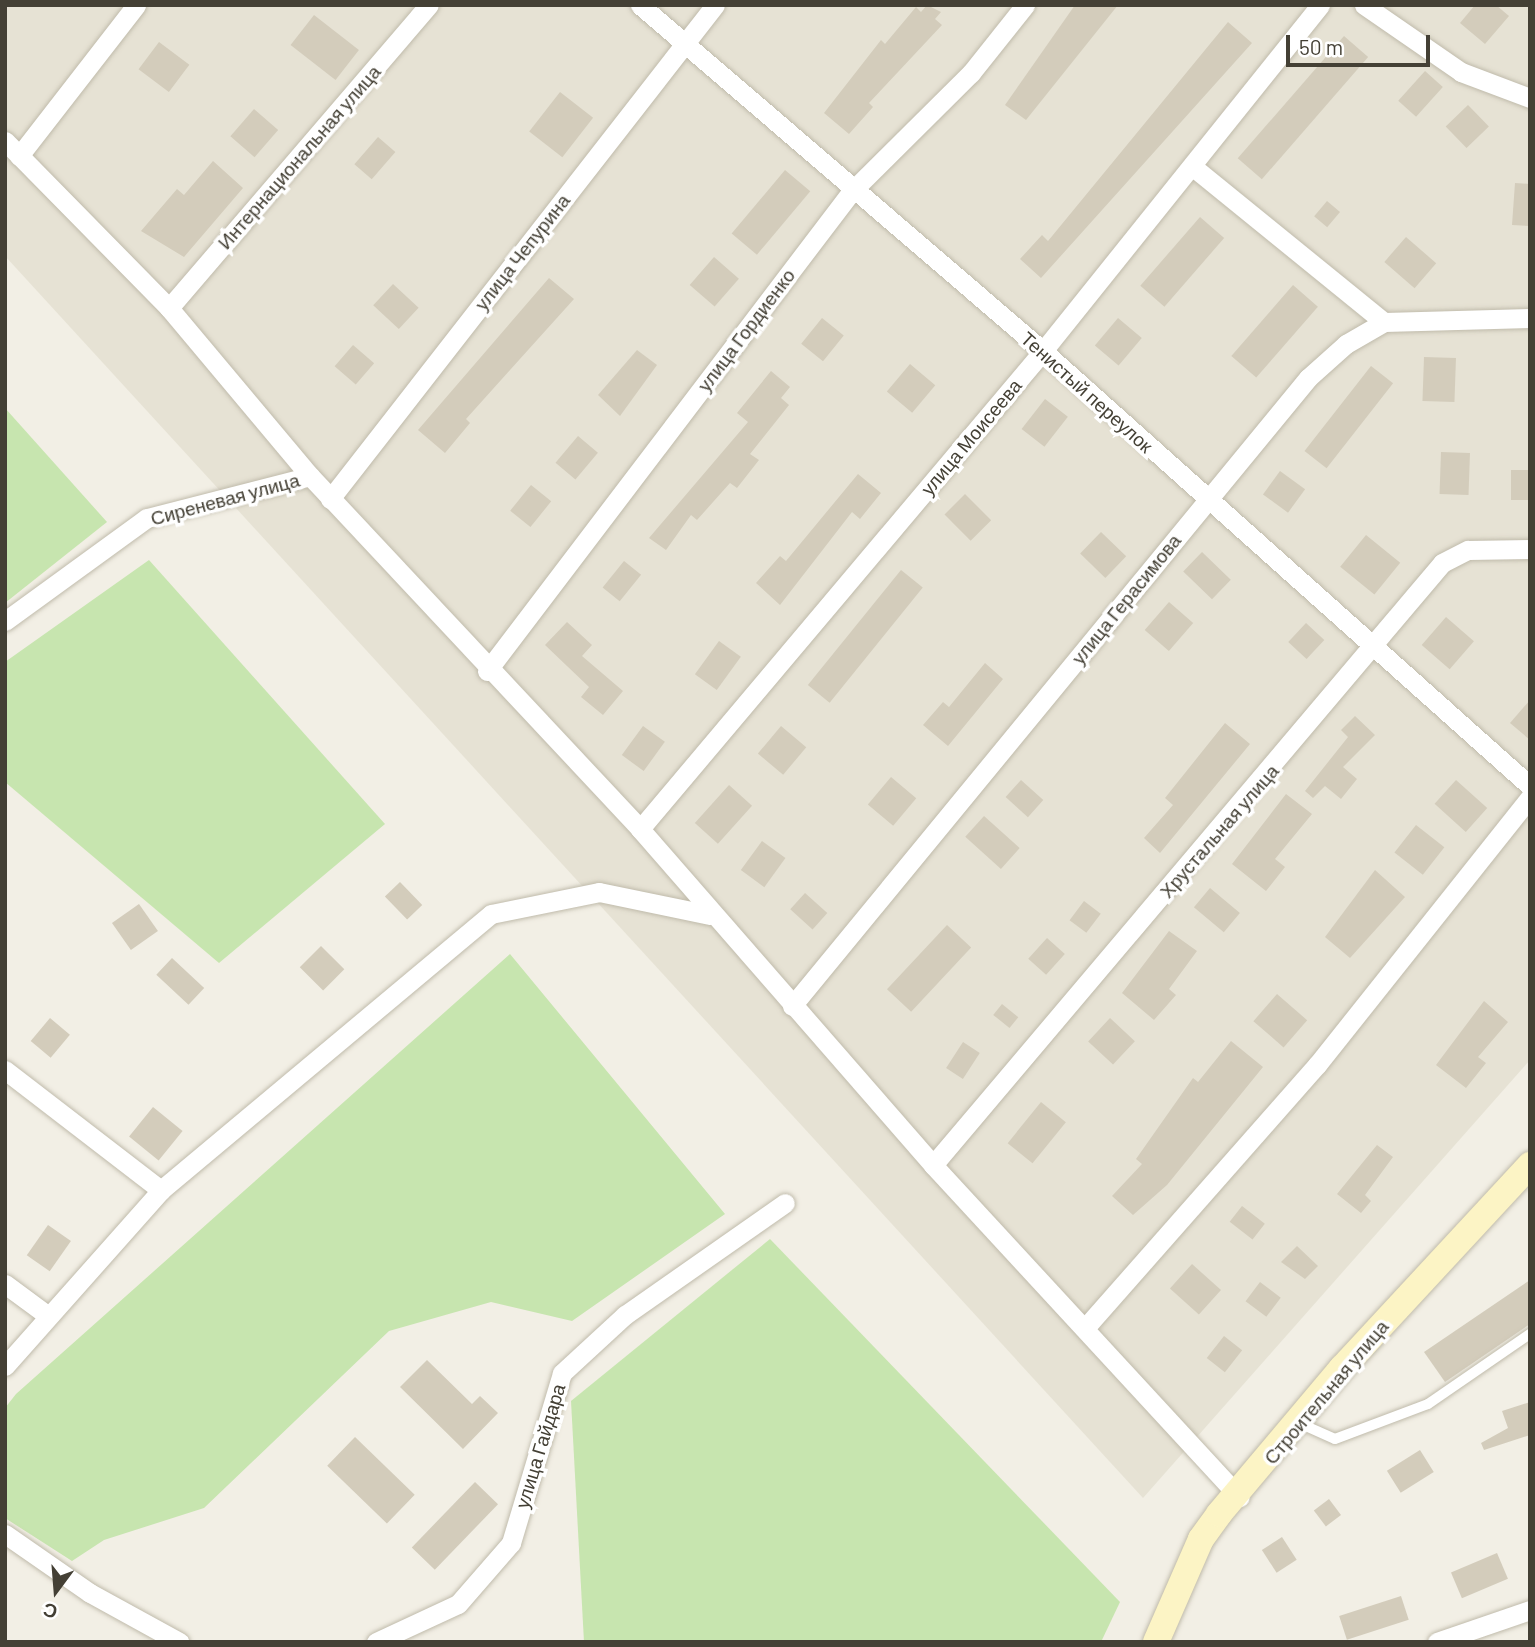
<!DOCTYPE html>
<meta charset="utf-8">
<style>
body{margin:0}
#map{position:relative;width:1535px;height:1647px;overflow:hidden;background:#f2efe5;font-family:Barlow,sans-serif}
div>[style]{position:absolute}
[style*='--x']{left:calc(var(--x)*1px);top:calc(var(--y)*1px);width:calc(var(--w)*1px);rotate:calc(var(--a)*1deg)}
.residential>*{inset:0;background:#e6e2d4}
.green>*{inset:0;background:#c7e5af}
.building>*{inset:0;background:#d3ccbb;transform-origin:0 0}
.roads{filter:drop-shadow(0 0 2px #c0bbab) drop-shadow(0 0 2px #c0bbab)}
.service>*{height:10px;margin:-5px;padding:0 5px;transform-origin:5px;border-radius:5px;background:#fff}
.minor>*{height:19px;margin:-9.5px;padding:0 9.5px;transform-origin:9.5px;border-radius:9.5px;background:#fff}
.secondary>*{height:26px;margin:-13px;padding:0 13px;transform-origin:13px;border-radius:13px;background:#fcf4c5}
span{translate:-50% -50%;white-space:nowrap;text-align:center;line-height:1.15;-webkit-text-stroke:7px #fff;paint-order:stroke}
.street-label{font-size:19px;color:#444035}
.frame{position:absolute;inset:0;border:7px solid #444035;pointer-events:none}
.north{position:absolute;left:21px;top:1556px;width:70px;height:70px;-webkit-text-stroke:5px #fff;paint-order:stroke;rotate:196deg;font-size:19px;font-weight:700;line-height:28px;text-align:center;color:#444035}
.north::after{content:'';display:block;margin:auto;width:24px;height:32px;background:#444035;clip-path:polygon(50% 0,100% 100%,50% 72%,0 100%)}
.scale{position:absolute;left:1286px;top:35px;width:144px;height:32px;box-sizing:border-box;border:4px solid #444035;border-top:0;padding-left:9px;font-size:21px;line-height:24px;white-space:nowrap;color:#444035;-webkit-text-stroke:5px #fff;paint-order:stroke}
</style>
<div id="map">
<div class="residential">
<i style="clip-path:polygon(5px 5px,1530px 5px,1530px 1060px,1143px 1498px,5px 256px)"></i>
</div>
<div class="green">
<i style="clip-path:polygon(5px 408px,107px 522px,5px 603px)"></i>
<i style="clip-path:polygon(149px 560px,385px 824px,219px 963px,5px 782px,5px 662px)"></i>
<i style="clip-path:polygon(510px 954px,725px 1214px,572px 1321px,491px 1302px,389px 1331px,204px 1508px,104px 1540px,72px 1561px,5px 1518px,5px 1408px,16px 1394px)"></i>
<i style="clip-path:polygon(770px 1239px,1120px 1602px,1101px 1642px,584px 1642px,571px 1401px)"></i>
</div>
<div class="building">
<i style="clip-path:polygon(927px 5px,941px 12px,935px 19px,942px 25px,869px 103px,873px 107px,849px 134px,824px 113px,881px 40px,885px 44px,916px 7px,921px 12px)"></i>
<i style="clip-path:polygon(1075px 5px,1118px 5px,1026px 120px,1005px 105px)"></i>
<i style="clip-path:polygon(1475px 5px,1496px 5px,1509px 16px,1485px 44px,1460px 23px)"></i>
<i style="left:314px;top:15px;width:57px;height:38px;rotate:38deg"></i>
<i style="clip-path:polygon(1228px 22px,1252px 43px,1041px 278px,1020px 259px,1042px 235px,1048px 241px)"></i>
<i style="left:1344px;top:36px;width:32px;height:162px;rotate:41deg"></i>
<i style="left:159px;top:42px;width:38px;height:34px;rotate:37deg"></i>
<i style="left:1425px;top:71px;width:24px;height:40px;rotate:42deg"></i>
<i style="left:560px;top:92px;width:42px;height:50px;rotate:38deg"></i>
<i style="left:1468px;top:105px;width:30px;height:31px;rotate:46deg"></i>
<i style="left:254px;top:109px;width:32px;height:36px;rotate:41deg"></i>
<i style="left:378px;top:137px;width:23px;height:36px;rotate:41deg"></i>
<i style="clip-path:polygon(213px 161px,243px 188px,184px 257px,141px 231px,177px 189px,184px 195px)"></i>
<i style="left:785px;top:170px;width:33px;height:83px;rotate:40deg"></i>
<i style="clip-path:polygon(1515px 183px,1530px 184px,1530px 226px,1512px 225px)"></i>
<i style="left:1327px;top:201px;width:17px;height:20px;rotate:40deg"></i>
<i style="left:1200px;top:217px;width:32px;height:91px;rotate:41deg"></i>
<i style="left:1406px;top:237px;width:40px;height:33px;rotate:41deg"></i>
<i style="left:714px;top:257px;width:33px;height:37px;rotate:41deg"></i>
<i style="clip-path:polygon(549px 278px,574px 299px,466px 419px,470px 423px,445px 453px,418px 430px)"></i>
<i style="left:393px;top:284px;width:35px;height:29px;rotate:43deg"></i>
<i style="left:1293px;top:285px;width:33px;height:94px;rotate:41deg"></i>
<i style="left:822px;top:318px;width:28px;height:33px;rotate:39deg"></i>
<i style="left:1118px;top:318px;width:31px;height:36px;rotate:40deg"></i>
<i style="left:353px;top:345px;width:28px;height:28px;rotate:41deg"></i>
<i style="clip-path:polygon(637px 350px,657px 365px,620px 416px,598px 395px)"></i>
<i style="left:1424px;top:357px;width:32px;height:44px;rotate:2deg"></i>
<i style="left:910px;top:364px;width:33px;height:36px;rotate:40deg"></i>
<i style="left:1371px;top:366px;width:28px;height:108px;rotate:38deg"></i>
<i style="clip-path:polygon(771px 371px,790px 387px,781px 398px,789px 405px,750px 454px,759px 460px,737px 488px,730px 483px,697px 520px,691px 515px,666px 550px,649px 538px,748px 422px,737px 413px)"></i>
<i style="left:1045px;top:399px;width:29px;height:38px;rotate:38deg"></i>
<i style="left:578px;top:436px;width:26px;height:35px;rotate:40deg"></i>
<i style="left:1441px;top:452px;width:29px;height:42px;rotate:2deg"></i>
<i style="left:1511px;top:470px;width:19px;height:30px"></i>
<i style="left:1280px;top:471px;width:31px;height:29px;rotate:36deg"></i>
<i style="clip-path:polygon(858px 474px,881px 493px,860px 519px,852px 512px,780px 605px,756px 583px,780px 556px,786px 561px)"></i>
<i style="left:531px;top:485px;width:26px;height:33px;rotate:39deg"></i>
<i style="left:965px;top:494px;width:37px;height:29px;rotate:45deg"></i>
<i style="left:1101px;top:532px;width:35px;height:30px;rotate:44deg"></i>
<i style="left:1366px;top:535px;width:44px;height:41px;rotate:39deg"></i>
<i style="left:1202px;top:552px;width:40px;height:27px;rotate:44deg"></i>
<i style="left:624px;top:561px;width:22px;height:34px;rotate:39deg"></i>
<i style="left:901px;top:570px;width:28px;height:148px;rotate:39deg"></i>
<i style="left:1169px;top:602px;width:32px;height:37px;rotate:41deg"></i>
<i style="left:1446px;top:617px;width:37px;height:37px;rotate:41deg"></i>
<i style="clip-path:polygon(567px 622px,592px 645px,582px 656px,623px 691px,603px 715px,581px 697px,589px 687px,545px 645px)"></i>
<i style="left:1306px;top:623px;width:25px;height:26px;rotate:43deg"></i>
<i style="left:719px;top:641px;width:27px;height:41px;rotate:36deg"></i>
<i style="clip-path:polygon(985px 663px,1003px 679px,948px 746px,923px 725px,943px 702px,949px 707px)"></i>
<i style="clip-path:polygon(1530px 700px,1530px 740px,1510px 723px)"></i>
<i style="clip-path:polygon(1355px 716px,1375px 735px,1343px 767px,1357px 779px,1341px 799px,1325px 786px,1313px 798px,1305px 791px,1348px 737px,1341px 730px)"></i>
<i style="clip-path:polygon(1225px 723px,1250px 744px,1160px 853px,1144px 838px,1173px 805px,1165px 798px)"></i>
<i style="left:643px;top:726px;width:27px;height:36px;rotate:36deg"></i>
<i style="left:781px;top:726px;width:33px;height:36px;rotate:40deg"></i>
<i style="left:891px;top:777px;width:33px;height:36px;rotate:40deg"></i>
<i style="left:1021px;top:780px;width:30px;height:23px;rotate:42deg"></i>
<i style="left:1456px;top:780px;width:42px;height:32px;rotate:42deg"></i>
<i style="left:729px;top:785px;width:31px;height:51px;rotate:42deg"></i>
<i style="clip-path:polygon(1286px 794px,1312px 814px,1275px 859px,1285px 867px,1266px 891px,1232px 864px)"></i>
<i style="left:984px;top:816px;width:48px;height:28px;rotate:42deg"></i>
<i style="left:1416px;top:825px;width:36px;height:35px;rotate:38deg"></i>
<i style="left:762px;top:841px;width:29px;height:36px;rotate:36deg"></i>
<i style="clip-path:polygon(1375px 870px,1405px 897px,1350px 958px,1325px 937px)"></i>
<i style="left:400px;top:882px;width:32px;height:21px;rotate:46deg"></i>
<i style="left:1210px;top:888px;width:39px;height:25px;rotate:40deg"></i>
<i style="left:805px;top:893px;width:30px;height:22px;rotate:42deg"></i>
<i style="left:1084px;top:901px;width:21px;height:24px;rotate:37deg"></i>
<i style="left:139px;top:904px;width:33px;height:33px;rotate:55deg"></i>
<i style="left:947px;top:925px;width:33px;height:88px;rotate:43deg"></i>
<i style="clip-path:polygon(1169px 931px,1197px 951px,1169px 989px,1176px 995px,1154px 1020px,1122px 993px)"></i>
<i style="left:1047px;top:938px;width:24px;height:28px;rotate:42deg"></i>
<i style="left:321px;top:946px;width:33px;height:30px;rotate:45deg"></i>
<i style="left:172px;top:958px;width:44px;height:23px;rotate:43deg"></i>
<i style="left:1277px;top:994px;width:40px;height:36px;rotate:41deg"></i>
<i style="clip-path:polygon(1484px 1001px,1508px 1022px,1478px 1057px,1486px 1063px,1466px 1088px,1436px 1065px)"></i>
<i style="left:1002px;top:1004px;width:21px;height:14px;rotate:39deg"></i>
<i style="left:50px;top:1018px;width:26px;height:30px;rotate:40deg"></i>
<i style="left:1110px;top:1018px;width:34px;height:32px;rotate:43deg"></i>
<i style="clip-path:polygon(1231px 1041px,1263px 1067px,1167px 1185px,1133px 1215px,1112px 1196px,1142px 1164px,1136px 1159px,1193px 1078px,1198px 1082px)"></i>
<i style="left:963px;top:1042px;width:20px;height:31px;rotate:33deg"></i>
<i style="left:1041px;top:1102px;width:32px;height:53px;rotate:39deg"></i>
<i style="left:153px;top:1107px;width:38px;height:38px;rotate:39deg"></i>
<i style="clip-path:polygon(1377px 1145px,1393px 1157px,1365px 1195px,1371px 1201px,1361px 1213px,1337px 1194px)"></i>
<i style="left:1242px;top:1206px;width:29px;height:20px;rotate:38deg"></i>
<i style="left:48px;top:1225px;width:28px;height:37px;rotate:35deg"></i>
<i style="clip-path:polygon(1297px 1246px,1318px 1266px,1305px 1279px,1281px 1262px)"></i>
<i style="left:1192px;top:1264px;width:39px;height:33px;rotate:42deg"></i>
<i style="clip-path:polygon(1530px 1280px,1530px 1324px,1445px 1382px,1424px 1352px)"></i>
<i style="left:1260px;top:1282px;width:26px;height:24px;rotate:37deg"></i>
<i style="left:1224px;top:1336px;width:23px;height:28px;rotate:38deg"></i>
<i style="clip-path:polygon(427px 1360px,472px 1404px,480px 1396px,498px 1413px,463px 1449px,400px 1387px)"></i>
<i style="clip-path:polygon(1530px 1402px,1530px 1435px,1484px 1450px,1481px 1443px,1508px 1428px,1502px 1411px)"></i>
<i style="left:355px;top:1437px;width:83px;height:40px;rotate:44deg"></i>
<i style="left:1420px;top:1450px;width:26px;height:39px;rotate:58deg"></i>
<i style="left:475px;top:1482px;width:32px;height:91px;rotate:44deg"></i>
<i style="left:1329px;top:1499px;width:20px;height:19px;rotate:53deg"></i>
<i style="left:1282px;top:1537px;width:27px;height:24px;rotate:57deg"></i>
<i style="left:1497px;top:1553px;width:28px;height:50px;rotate:67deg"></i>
<i style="left:1401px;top:1596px;width:25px;height:65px;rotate:72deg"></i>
</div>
<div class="roads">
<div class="service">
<i style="--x:1299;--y:1423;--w:39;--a:24"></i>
<i style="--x:1335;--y:1439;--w:99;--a:-20.6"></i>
<i style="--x:1428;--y:1404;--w:124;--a:-34.5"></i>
</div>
<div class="minor">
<i style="--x:640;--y:5;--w:531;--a:40.65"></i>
<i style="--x:1043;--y:351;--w:653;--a:41.77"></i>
<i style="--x:1364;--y:5;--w:118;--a:34.6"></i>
<i style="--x:1461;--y:72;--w:74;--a:20.6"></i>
<i style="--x:5;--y:141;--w:234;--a:45.5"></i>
<i style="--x:169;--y:308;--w:219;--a:50"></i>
<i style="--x:310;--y:476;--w:483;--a:46.9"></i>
<i style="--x:640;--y:829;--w:446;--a:48.9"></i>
<i style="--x:933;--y:1165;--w:452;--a:47.3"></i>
<i style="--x:19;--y:156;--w:191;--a:-52.2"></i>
<i style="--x:1192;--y:166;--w:247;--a:39.1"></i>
<i style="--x:169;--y:308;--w:399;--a:-49.4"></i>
<i style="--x:330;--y:499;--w:626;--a:-52.07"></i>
<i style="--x:5;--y:621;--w:175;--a:-36"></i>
<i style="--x:147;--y:518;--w:168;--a:-14.4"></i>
<i style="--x:487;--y:671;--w:602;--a:-52.77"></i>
<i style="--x:851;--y:192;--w:169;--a:-44.8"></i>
<i style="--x:971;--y:73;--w:87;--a:-51.5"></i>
<i style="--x:640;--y:829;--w:625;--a:-49.87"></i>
<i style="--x:1043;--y:351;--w:443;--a:-51.3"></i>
<i style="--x:792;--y:1006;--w:813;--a:-50.59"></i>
<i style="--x:1308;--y:378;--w:51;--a:-41.8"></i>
<i style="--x:1346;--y:344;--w:44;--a:-30.1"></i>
<i style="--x:1384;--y:322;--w:146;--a:-1.6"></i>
<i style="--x:5;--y:1070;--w:197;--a:37.6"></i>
<i style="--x:933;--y:1165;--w:788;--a:-49.78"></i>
<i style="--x:1442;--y:563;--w:29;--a:-27"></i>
<i style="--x:1468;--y:550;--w:62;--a:-0.9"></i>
<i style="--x:5;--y:1284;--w:52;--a:36.4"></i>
<i style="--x:1085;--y:1328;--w:351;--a:-48.6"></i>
<i style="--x:1317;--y:1065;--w:342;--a:-51.5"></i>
<i style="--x:5;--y:1366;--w:235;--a:-48.4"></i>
<i style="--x:161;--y:1190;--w:430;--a:-39.9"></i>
<i style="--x:491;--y:914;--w:110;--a:-11.5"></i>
<i style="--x:599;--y:892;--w:113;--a:11.7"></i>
<i style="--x:5;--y:1534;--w:103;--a:34.8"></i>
<i style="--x:90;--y:1593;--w:102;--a:28.8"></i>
<i style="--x:376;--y:1642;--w:90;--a:-24.9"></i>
<i style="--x:458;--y:1604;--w:81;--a:-49"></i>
<i style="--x:511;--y:1543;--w:177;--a:-73.3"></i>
<i style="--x:562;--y:1373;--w:86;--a:-42.6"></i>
<i style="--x:625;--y:1315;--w:195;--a:-35"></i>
<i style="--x:1437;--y:1642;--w:98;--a:-19"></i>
</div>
<div class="secondary">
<i style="--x:1156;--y:1642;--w:112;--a:-66.4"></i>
<i style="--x:1201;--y:1539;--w:31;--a:-54"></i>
<i style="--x:1219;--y:1514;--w:191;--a:-49.9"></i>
<i style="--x:1342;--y:1368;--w:277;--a:-47.2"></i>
</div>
</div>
<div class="street-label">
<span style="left:299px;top:157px;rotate:-49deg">Интернациональная улица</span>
<span style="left:522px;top:252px;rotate:-52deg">улица Чепурина</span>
<span style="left:746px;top:330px;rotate:-53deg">улица Гордиенко</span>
<span style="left:1087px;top:392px;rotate:42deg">Тенистый переулок</span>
<span style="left:971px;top:437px;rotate:-50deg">улица Моисеева</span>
<span style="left:225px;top:499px;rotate:-15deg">Сиреневая улица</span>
<span style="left:1126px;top:599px;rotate:-51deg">улица Герасимова</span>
<span style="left:1219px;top:831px;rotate:-49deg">Хрустальная улица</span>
<span style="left:1326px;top:1392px;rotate:-50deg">Строительная улица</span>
<span style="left:540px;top:1446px;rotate:-73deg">улица Гайдара</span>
</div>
<div class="frame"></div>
<div class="north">С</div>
<div class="scale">50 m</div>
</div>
